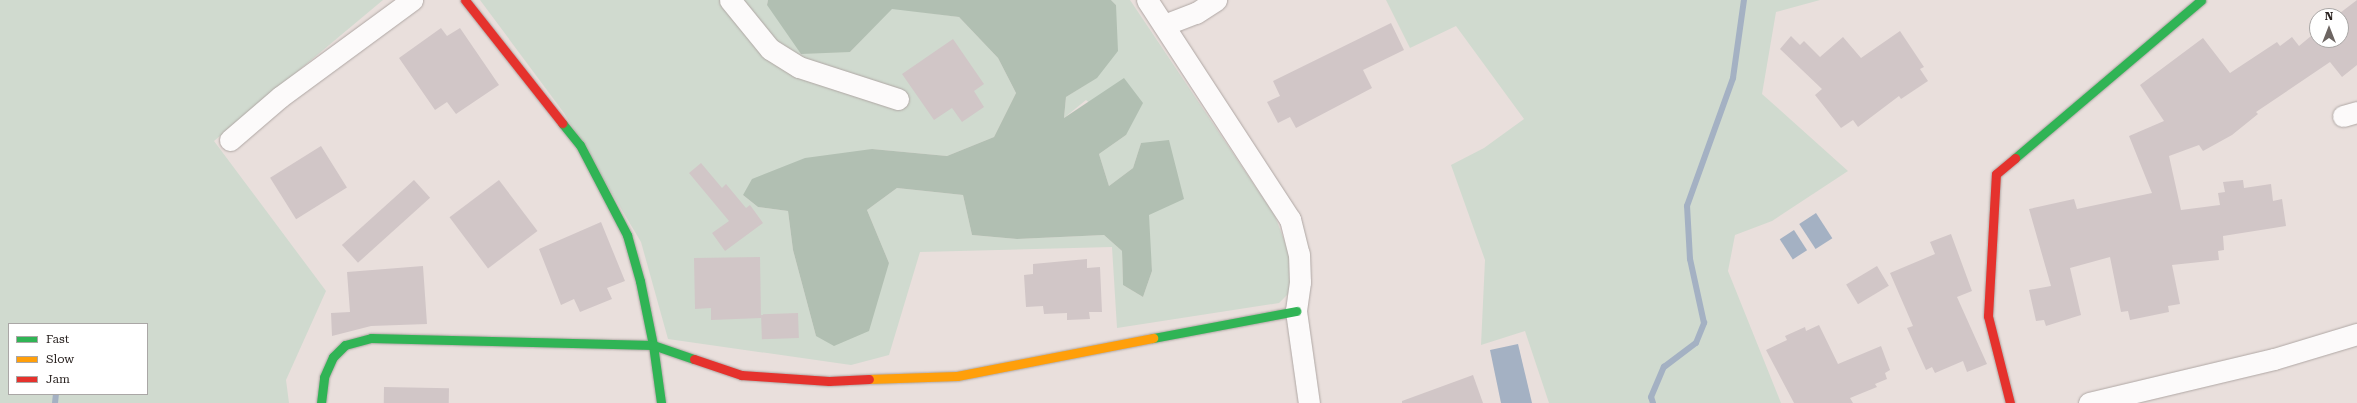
<!DOCTYPE html>
<style>
body{margin:0}
#map{position:relative;width:2357px;height:403px;overflow:hidden;background:#e9dfdc;font-family:"Roboto Serif",serif}
div>[style]{position:absolute}
[style*='--x']{left:calc(var(--x)*1px);top:calc(var(--y)*1px);width:calc(var(--w)*1px);rotate:calc(var(--a)*1deg)}
.green>*{inset:0;background:#d0dacf}
.forest>*{inset:0;background:#b1bfb2}
.water>*{inset:0;background:#a4b1c3;transform-origin:0 0}
.stream>*{height:6px;margin:-3px;padding:0 3px;transform-origin:3px;border-radius:3px;background:#a4b1c3}
.building>*{inset:0;background:#d1c6c7;transform-origin:0 0}
.roads{filter:drop-shadow(0 0 1px #afa7a4) drop-shadow(0 0 1px #afa7a4)}
.street>*{height:21px;margin:-10.5px;padding:0 10.5px;transform-origin:10.5px;border-radius:10.5px;background:#fcfafa}
.fast>*{height:9px;margin:-4.5px;padding:0 4.5px;transform-origin:4.5px;border-radius:4.5px;background:#30b455}
.slow>*{height:9px;margin:-4.5px;padding:0 4.5px;transform-origin:4.5px;border-radius:4.5px;background:#ff9f0a}
.jam>*{height:9px;margin:-4.5px;padding:0 4.5px;transform-origin:4.5px;border-radius:4.5px;background:#e5322d}
span{translate:-50% -50%;white-space:nowrap;text-align:center;line-height:1.15;-webkit-text-stroke:3px #fff;paint-order:stroke}
.legend{position:absolute;left:8px;top:323px;width:140px;height:72px;box-sizing:border-box;background:#fff;border:1px solid #aaa7a6;margin:0;padding:5px 7px;list-style:none;font-size:12px;color:#2a2321}
.legend li{display:flex;align-items:center;gap:8px;height:20px}
.legend b{width:20px;border:1px solid #aaa7a6}
.north{position:absolute;left:2309px;top:8px;width:40px;height:40px;box-sizing:border-box;background:#fff;border:1px solid #aaa7a6;border-radius:50%;rotate:0deg;font-size:11px;font-weight:700;line-height:16px;text-align:center;color:#2a2321}
.north::after{content:'';display:block;margin:auto;width:14px;height:18px;background:#6d6562;clip-path:polygon(50% 0,100% 100%,50% 72%,0 100%)}
</style>
<div id="map">
<div class="green">
<i style="clip-path:polygon(evenodd,0 0,383px 0,214px 141px,326px 291px,286px 380px,289px 403px,0 403px,0 0,9px 324px,147px 324px,147px 394px,9px 394px,9px 324px)"></i>
<i style="clip-path:polygon(480px 0,768px 0,767px 5px,850px 52px,892px 8px,959px 17px,998px 58px,1016px 93px,994px 137px,947px 156px,872px 149px,743px 195px,758px 207px,788px 211px,793px 250px,816px 336px,889px 263px,867px 210px,897px 188px,963px 195px,972px 235px,1017px 239px,1104px 235px,1122px 251px,1123px 285px,1143px 297px,1152px 271px,1141px 143px,1133px 168px,1109px 186px,1099px 154px,1126px 135px,1086px 100px,1064px 118px,1066px 97px,1096px 78px,1116px 5px,1111px 0,1130px 0,1275px 216px,1290px 256px,1290px 292px,1279px 303px,1117px 328px,1112px 247px,920px 252px,889px 355px,851px 365px,668px 339px,641px 242px,564px 113px)"></i>
<i style="clip-path:polygon(1386px 0,1820px 0,1776px 12px,1762px 94px,1848px 171px,1772px 221px,1735px 235px,1728px 271px,1781px 403px,1549px 403px,1525px 331px,1481px 345px,1485px 260px,1451px 165px,1484px 148px,1524px 119px,1456px 26px,1410px 48px)"></i>
</div>
<div class="forest">
<i style="clip-path:polygon(768px 0,1111px 0,1116px 5px,1118px 51px,1097px 78px,1066px 97px,1064px 118px,1124px 78px,1143px 103px,1126px 135px,1099px 154px,1109px 186px,1133px 168px,1141px 143px,1169px 140px,1184px 199px,1149px 215px,1152px 271px,1143px 297px,1123px 285px,1122px 251px,1104px 235px,1017px 239px,972px 235px,963px 195px,897px 188px,867px 210px,889px 263px,869px 331px,834px 346px,816px 336px,793px 250px,788px 211px,758px 207px,743px 195px,752px 179px,805px 158px,872px 149px,947px 156px,994px 137px,1016px 93px,998px 58px,959px 17px,892px 9px,850px 52px,801px 54px,767px 5px)"></i>
</div>
<div class="water">
<i style="left:1816px;top:213px;width:30px;height:20px;rotate:57deg"></i>
<i style="left:1794px;top:230px;width:24px;height:17px;rotate:57deg"></i>
<i style="clip-path:polygon(1518px 344px,1532px 403px,1501px 403px,1490px 350px)"></i>
</div>
<div class="stream">
<i style="--x:55;--y:403;--w:9;--a:-84"></i>
<i style="--x:1653;--y:403;--w:6;--a:-108"></i>
<i style="--x:1651;--y:397;--w:33;--a:-67"></i>
<i style="--x:1664;--y:367;--w:40;--a:-37"></i>
<i style="--x:1696;--y:343;--w:22;--a:-68"></i>
<i style="--x:1704;--y:323;--w:66;--a:-102.3"></i>
<i style="--x:1690;--y:259;--w:53;--a:-93.2"></i>
<i style="--x:1687;--y:206;--w:136;--a:-70.2"></i>
<i style="--x:1733;--y:78;--w:79;--a:-82"></i>
</div>
<div class="building">
<i style="clip-path:polygon(2357px 0,2357px 65px,2342px 77px,2330px 62px,2256px 112px,2258px 114px,2232px 135px,2203px 151px,2199px 145px,2169px 156px,2181px 210px,2220px 205px,2218px 193px,2225px 192px,2223px 182px,2243px 180px,2244px 188px,2271px 184px,2273px 201px,2282px 199px,2286px 226px,2223px 236px,2224px 250px,2218px 251px,2219px 260px,2172px 265px,2180px 304px,2168px 306px,2169px 312px,2130px 320px,2128px 311px,2121px 312px,2110px 257px,2070px 268px,2081px 315px,2046px 326px,2044px 320px,2036px 321px,2029px 290px,2051px 286px,2029px 209px,2074px 199px,2077px 209px,2152px 193px,2129px 136px,2164px 121px,2140px 85px,2203px 38px,2230px 73px,2277px 42px,2280px 46px,2292px 37px,2299px 46px,2317px 31px,2317px 40px,2341px 40px,2341px 16px,2336px 16px)"></i>
<i style="clip-path:polygon(1391px 23px,1404px 50px,1363px 70px,1372px 88px,1296px 128px,1290px 117px,1278px 123px,1267px 102px,1280px 96px,1273px 81px)"></i>
<i style="clip-path:polygon(441px 28px,447px 36px,460px 28px,499px 85px,456px 114px,447px 102px,435px 110px,399px 58px)"></i>
<i style="clip-path:polygon(1900px 31px,1924px 67px,1920px 69px,1928px 81px,1901px 99px,1899px 96px,1858px 127px,1853px 120px,1841px 128px,1815px 95px,1822px 89px,1780px 49px,1791px 36px,1800px 45px,1804px 41px,1820px 57px,1843px 37px,1861px 58px)"></i>
<i style="clip-path:polygon(953px 39px,984px 84px,974px 91px,984px 107px,962px 122px,952px 108px,934px 120px,902px 74px)"></i>
<i style="left:321px;top:146px;width:49px;height:60px;rotate:58deg"></i>
<i style="clip-path:polygon(701px 163px,722px 188px,726px 184px,746px 208px,750px 205px,763px 223px,725px 251px,712px 233px,729px 221px,689px 173px)"></i>
<i style="left:414px;top:180px;width:24px;height:97px;rotate:48deg"></i>
<i style="left:499px;top:180px;width:64px;height:62px;rotate:53deg"></i>
<i style="clip-path:polygon(601px 222px,625px 281px,607px 288px,612px 299px,580px 312px,574px 299px,561px 305px,539px 249px)"></i>
<i style="clip-path:polygon(1951px 234px,1972px 291px,1957px 297px,1987px 364px,1967px 372px,1963px 361px,1935px 373px,1932px 367px,1926px 370px,1907px 328px,1913px 326px,1890px 273px,1935px 254px,1930px 242px)"></i>
<i style="clip-path:polygon(760px 257px,761px 318px,711px 320px,711px 308px,695px 309px,694px 258px)"></i>
<i style="clip-path:polygon(1087px 259px,1087px 268px,1100px 267px,1102px 312px,1089px 312px,1090px 319px,1067px 320px,1067px 313px,1044px 314px,1043px 306px,1026px 307px,1024px 275px,1033px 274px,1033px 264px)"></i>
<i style="clip-path:polygon(423px 266px,427px 324px,371px 326px,332px 336px,331px 313px,350px 312px,347px 272px)"></i>
<i style="left:1877px;top:266px;width:23px;height:36px;rotate:59deg"></i>
<i style="left:798px;top:313px;width:25px;height:37px;rotate:88deg"></i>
<i style="clip-path:polygon(1819px 325px,1838px 364px,1881px 346px,1890px 370px,1885px 373px,1887px 379px,1875px 384px,1877px 387px,1850px 398px,1853px 403px,1794px 403px,1766px 350px,1787px 340px,1785px 336px,1805px 327px,1806px 331px)"></i>
<i style="clip-path:polygon(1473px 375px,1483px 403px,1402px 403px,1402px 401px)"></i>
<i style="left:384px;top:387px;width:65px;height:16px;rotate:1deg"></i>
</div>
<div class="roads">
<div class="street">
<i style="--x:730;--y:0;--w:63;--a:50.8"></i>
<i style="--x:770;--y:49;--w:34;--a:32"></i>
<i style="--x:799;--y:67;--w:104;--a:17.9"></i>
<i style="--x:1147;--y:0;--w:262;--a:56.9"></i>
<i style="--x:1290;--y:219;--w:36;--a:76"></i>
<i style="--x:1299;--y:254;--w:28;--a:88"></i>
<i style="--x:1300;--y:282;--w:29;--a:98"></i>
<i style="--x:1296;--y:311;--w:93;--a:82"></i>
<i style="--x:1164;--y:25;--w:34;--a:-21"></i>
<i style="--x:1196;--y:13;--w:24;--a:-33"></i>
<i style="--x:2343;--y:116;--w:15;--a:-16"></i>
<i style="--x:230;--y:140;--w:66;--a:-40.7"></i>
<i style="--x:280;--y:97;--w:164;--a:-36.3"></i>
<i style="--x:2089;--y:403;--w:190;--a:-13.4"></i>
<i style="--x:2274;--y:359;--w:87;--a:-16.8"></i>
</div>
<div class="fast">
<i style="--x:562;--y:123;--w:28;--a:51"></i>
<i style="--x:580;--y:145;--w:102;--a:62.4"></i>
<i style="--x:627;--y:235;--w:48;--a:74.2"></i>
<i style="--x:640;--y:281;--w:65;--a:78.5"></i>
<i style="--x:653;--y:345;--w:59;--a:82.1"></i>
<i style="--x:2015;--y:158;--w:244;--a:-40.3"></i>
<i style="--x:1153;--y:338;--w:146;--a:-10.7"></i>
<i style="--x:321;--y:403;--w:26;--a:-83"></i>
<i style="--x:324;--y:377;--w:22;--a:-66"></i>
<i style="--x:333;--y:357;--w:17;--a:-45"></i>
<i style="--x:345;--y:345;--w:27;--a:-15"></i>
<i style="--x:371;--y:338;--w:282;--a:1.4"></i>
<i style="--x:653;--y:345;--w:43;--a:18.9"></i>
</div>
<div class="slow">
<i style="--x:869;--y:379;--w:88;--a:-2"></i>
<i style="--x:957;--y:376;--w:200;--a:-11"></i>
</div>
<div class="jam">
<i style="--x:465;--y:0;--w:157;--a:51.7"></i>
<i style="--x:694;--y:359;--w:50;--a:18.8"></i>
<i style="--x:741;--y:375;--w:88;--a:3.9"></i>
<i style="--x:829;--y:381;--w:40;--a:-2.9"></i>
<i style="--x:2010;--y:403;--w:90;--a:-104.2"></i>
<i style="--x:1988;--y:316;--w:142;--a:-86.8"></i>
<i style="--x:1996;--y:174;--w:25;--a:-40"></i>
</div>
</div>
<ul class="legend">
<li><b style="height:5px;background:#30b455"></b>Fast</li>
<li><b style="height:5px;background:#ff9f0a"></b>Slow</li>
<li><b style="height:5px;background:#e5322d"></b>Jam</li>
</ul>
<div class="north">N</div>
</div>
